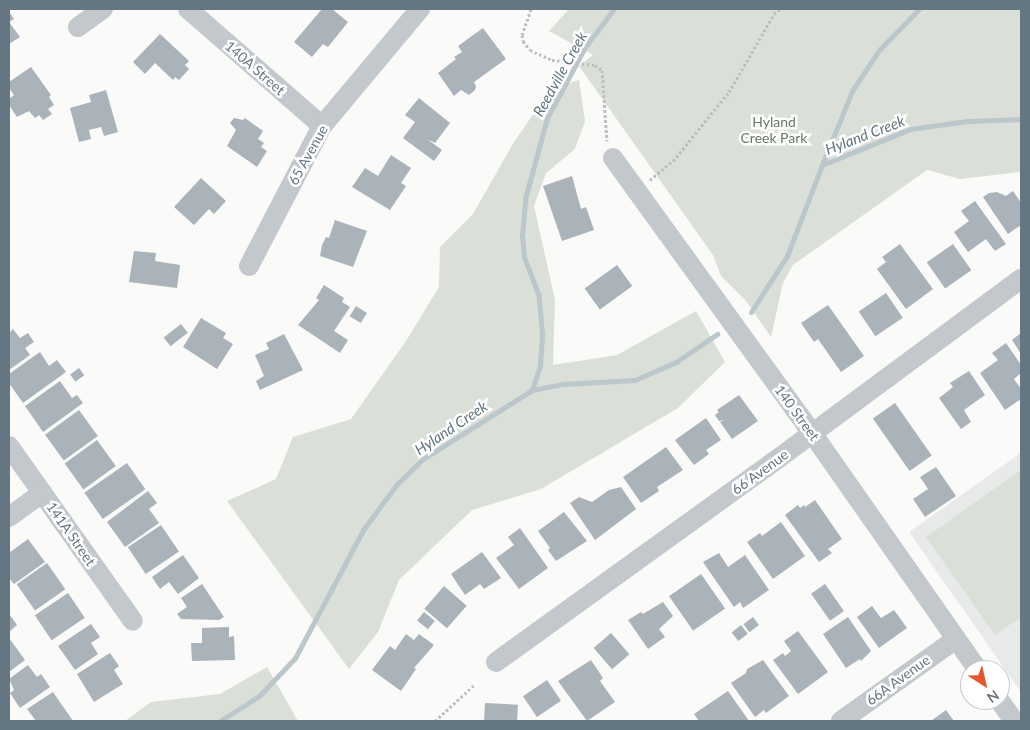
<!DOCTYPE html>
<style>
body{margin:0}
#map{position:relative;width:1030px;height:730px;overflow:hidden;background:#fafaf8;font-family:Lato,sans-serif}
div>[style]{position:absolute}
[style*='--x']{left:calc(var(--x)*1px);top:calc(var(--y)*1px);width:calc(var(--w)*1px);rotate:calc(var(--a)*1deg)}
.built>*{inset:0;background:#e8e9e9}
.green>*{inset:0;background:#dadfd7}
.stream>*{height:5px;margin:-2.5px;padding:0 2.5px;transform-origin:2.5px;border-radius:2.5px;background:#bbc7cb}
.building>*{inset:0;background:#aab3b9;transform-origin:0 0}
.path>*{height:3px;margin-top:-1.5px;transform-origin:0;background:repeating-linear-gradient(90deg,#bbbfc2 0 2.5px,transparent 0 5px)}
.minor>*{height:20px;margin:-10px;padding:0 10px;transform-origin:10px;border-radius:10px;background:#c3c8cc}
span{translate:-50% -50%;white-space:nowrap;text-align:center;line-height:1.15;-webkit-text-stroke:5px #fff;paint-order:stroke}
.street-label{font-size:14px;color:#657683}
.park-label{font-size:14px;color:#687a64}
.water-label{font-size:15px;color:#60757c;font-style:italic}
.frame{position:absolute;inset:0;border:10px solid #657683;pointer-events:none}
.north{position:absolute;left:960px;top:660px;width:50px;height:50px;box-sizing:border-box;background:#fff;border:1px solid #c1c8cd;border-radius:50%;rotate:145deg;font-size:14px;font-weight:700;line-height:20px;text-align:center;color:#657683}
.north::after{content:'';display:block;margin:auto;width:18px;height:22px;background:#e4572e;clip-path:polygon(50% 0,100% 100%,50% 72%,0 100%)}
</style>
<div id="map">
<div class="built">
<i style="clip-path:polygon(1021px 453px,1021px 692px,909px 532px)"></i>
</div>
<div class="green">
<i style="clip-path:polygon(569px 9px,1021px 9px,1021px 172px,960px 179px,927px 170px,793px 265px,783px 283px,771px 337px,746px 301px,721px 276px,713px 255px,579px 66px,593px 55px,549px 31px)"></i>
<i style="clip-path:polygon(579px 80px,585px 121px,575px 149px,546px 173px,534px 206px,555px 300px,553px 365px,617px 355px,696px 311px,725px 362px,678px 408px,541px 489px,472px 510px,399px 580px,378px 632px,349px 669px,227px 501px,276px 479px,293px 437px,351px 419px,406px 341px,439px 287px,440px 247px,473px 214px,514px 142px,550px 90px)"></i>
<i style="clip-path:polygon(1021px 470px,1021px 617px,995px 635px,926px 537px)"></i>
<i style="clip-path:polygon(267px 667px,298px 721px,125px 721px,151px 702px,220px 694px)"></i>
</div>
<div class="stream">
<i style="--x:822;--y:165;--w:80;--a:-67.9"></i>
<i style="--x:852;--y:91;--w:49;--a:-56.6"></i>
<i style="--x:879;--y:50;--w:57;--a:-45.7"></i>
<i style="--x:751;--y:312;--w:67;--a:-57.3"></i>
<i style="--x:787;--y:256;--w:97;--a:-69"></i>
<i style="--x:822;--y:165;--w:95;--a:-22.2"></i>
<i style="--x:910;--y:129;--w:58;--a:-8"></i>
<i style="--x:967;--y:121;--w:54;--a:-2.1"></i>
<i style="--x:532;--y:390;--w:26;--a:-72"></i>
<i style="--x:540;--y:365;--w:31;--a:-86"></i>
<i style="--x:542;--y:334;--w:38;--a:-95"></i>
<i style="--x:539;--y:296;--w:42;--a:-111"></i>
<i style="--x:524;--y:257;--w:21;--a:-95"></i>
<i style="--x:522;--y:236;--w:37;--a:-85"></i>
<i style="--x:525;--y:199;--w:84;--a:-74.8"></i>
<i style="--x:547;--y:118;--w:81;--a:-61.8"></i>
<i style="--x:585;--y:47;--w:48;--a:-52.7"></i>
<i style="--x:220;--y:721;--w:46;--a:-32.7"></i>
<i style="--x:259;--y:696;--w:52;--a:-46.5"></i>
<i style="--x:295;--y:658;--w:145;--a:-62"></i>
<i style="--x:363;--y:530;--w:57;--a:-53.5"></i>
<i style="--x:397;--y:484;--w:36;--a:-44"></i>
<i style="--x:423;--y:459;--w:129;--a:-32.3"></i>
<i style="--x:532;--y:390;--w:32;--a:-11"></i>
<i style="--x:563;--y:384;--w:72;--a:-3.2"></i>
<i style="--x:635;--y:380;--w:45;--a:-23.7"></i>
<i style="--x:676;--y:362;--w:50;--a:-34.3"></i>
</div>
<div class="building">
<i style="clip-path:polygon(322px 9px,332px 9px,348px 22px,328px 47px,323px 44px,312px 57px,294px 42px)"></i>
<i style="clip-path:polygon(9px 12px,14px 19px,9px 22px,20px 37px,9px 44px)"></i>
<i style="clip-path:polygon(483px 28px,506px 59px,474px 82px,476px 86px,475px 90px,469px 95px,461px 90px,454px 96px,438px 73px,456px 59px,454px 57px,462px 52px,458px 46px)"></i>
<i style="clip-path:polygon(160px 34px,189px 61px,185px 65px,189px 69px,179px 80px,175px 77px,173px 80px,155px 63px,145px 74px,133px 62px)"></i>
<i style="clip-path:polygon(31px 67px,51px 95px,49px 97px,54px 105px,48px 109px,52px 114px,43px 120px,39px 115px,35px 118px,29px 111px,17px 117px,9px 105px,9px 99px,14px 95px,9px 88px,9px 82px)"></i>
<i style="clip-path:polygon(106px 90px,118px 132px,104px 136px,101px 127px,89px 130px,91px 139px,79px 142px,70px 108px,91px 102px,89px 95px)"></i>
<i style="clip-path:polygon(419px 98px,450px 123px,435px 143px,427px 139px,442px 150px,434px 161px,403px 138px,415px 122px,405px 115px)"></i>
<i style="clip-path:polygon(234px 118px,243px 120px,245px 118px,263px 131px,258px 139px,264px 143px,261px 147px,267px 151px,257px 167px,227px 146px,236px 130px,230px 123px)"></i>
<i style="clip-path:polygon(391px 155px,411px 168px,401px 183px,406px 186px,390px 210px,352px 187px,365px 168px,378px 176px)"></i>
<i style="clip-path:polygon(572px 176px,581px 209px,586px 207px,594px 230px,562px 241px,543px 186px)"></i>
<i style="clip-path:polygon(201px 178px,226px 201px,214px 214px,209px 209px,194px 225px,174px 207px)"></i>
<i style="clip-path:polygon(1013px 191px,1021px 203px,1021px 225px,1008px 234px,983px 197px,989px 193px,997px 192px,1006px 196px)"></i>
<i style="clip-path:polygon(975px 201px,1006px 244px,995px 251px,986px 239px,968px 252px,954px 232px,969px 221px,961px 211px)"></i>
<i style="clip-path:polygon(335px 220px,367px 231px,353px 267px,320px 256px,322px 245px,326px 237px,329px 238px)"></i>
<i style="clip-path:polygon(900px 244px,933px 289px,906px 309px,877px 269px,886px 262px,882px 257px)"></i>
<i style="left:953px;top:244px;width:32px;height:32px;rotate:55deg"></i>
<i style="clip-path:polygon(134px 251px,156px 253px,155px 261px,180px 265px,177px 288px,129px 282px)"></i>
<i style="left:617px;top:265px;width:26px;height:40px;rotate:54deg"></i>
<i style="clip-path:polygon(324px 285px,344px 298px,342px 302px,350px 307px,334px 331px,348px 340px,340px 353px,298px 325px,319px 300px,316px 298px)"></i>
<i style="left:886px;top:293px;width:30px;height:33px;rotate:56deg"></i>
<i style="clip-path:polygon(828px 305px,864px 356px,841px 372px,818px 339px,814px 342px,801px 323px)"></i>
<i style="left:356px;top:306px;width:13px;height:12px;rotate:32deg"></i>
<i style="clip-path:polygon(201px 318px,226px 333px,223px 338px,233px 344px,217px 369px,183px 347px)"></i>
<i style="left:181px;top:324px;width:11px;height:22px;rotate:52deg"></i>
<i style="clip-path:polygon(13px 329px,20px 338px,28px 333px,34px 342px,25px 348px,30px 355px,9px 370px,9px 333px)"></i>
<i style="clip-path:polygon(1021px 333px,1021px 354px,1012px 340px)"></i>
<i style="clip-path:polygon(284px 334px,303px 370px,260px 390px,256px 381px,264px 376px,255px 355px,269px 349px,266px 343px)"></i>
<i style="clip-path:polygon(1006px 343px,1021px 365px,1021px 373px,1014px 379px,1021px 389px,1021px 399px,1005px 410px,980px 373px,998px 360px,992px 353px)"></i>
<i style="clip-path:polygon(40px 352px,49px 366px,57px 360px,66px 372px,23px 403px,9px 383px,9px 374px)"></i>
<i style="left:79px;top:368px;width:9px;height:11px;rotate:54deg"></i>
<i style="clip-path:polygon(969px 371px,985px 395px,964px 410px,971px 422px,961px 429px,939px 398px,953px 387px,950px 383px)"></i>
<i style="clip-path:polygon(60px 381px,72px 398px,77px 395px,83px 403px,43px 432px,25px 406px)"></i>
<i style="clip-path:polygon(739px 395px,758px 421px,732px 439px,720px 422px,724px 420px,719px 421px,715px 415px,719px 412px,717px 410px)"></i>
<i style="left:895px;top:403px;width:64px;height:27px;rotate:55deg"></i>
<i style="left:79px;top:410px;width:32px;height:42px;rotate:54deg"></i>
<i style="clip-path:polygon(706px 418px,721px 440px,706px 450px,709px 454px,694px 465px,675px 440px)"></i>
<i style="left:97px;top:440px;width:32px;height:40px;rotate:54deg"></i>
<i style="clip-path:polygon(666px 447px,683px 470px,657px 487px,659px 491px,641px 503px,623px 477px)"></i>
<i style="left:127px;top:463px;width:32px;height:52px;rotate:55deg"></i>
<i style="clip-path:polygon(936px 467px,956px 496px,925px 517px,913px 499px,928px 489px,920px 477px)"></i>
<i style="clip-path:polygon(621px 487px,636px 509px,595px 540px,570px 503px,579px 497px,592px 502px,609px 490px)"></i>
<i style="clip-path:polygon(148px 491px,157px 503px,149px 509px,159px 523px,125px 547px,107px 522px)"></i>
<i style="clip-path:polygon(815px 500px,842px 539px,828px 549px,832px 553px,819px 562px,785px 515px,798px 505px,800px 508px,804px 505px,805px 507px)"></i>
<i style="clip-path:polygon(564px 512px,587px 541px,556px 561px,548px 550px,550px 548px,538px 531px)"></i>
<i style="clip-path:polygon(781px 522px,805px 556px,773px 579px,747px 542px,760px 533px,762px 536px)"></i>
<i style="left:161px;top:525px;width:32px;height:40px;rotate:56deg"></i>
<i style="clip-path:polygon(520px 528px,548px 568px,519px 589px,496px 558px,514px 545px,508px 537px)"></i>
<i style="clip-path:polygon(28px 539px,45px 562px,14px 584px,9px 578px,9px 553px)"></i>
<i style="clip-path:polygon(482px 552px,501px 578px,484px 589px,480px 584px,465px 595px,451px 574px)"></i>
<i style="clip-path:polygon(719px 553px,728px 567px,745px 555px,769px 590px,743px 608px,740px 602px,734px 607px,703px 562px)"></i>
<i style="clip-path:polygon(183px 555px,199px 578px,178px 594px,169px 582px,160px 589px,152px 577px)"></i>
<i style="left:47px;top:563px;width:32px;height:37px;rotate:55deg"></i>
<i style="left:701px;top:574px;width:42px;height:39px;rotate:55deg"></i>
<i style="clip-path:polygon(202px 584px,224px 617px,219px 620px,181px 619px,177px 614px,187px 607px,181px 598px)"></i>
<i style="left:825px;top:584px;width:33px;height:17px;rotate:55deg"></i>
<i style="left:444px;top:586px;width:30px;height:30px;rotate:41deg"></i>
<i style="left:68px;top:593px;width:30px;height:40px;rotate:56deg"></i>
<i style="clip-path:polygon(663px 602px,673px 616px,659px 629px,665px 637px,648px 649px,628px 620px,641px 612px,643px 614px)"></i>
<i style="clip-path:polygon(872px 606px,881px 618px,894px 610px,907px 628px,879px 648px,857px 617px)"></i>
<i style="left:424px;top:612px;width:14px;height:11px;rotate:39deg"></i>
<i style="clip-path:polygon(10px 615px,17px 625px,9px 632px,9px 616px)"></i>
<i style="left:753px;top:617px;width:10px;height:12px;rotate:53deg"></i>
<i style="clip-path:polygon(848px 617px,871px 651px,861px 661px,860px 659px,846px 668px,823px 634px)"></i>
<i style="clip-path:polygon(91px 624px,100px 637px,91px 643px,98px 654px,75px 670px,58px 646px)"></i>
<i style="left:741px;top:625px;width:11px;height:12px;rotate:52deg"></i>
<i style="clip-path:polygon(229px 627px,229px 637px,234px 636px,235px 660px,192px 661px,191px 643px,202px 643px,202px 628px)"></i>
<i style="clip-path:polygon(798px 631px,828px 672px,798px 694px,773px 660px,783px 653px,785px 656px,791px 651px,784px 641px)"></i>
<i style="left:611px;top:633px;width:28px;height:23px;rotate:49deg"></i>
<i style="clip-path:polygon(406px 634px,414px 640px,419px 634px,434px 645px,414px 668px,416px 669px,401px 691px,372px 670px,390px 646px,395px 650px)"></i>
<i style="clip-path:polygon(9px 638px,25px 660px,9px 672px)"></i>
<i style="clip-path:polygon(110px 653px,119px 666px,114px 670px,123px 684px,94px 702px,77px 674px)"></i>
<i style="clip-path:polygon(591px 660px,603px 678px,600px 681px,615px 702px,587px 721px,558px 681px)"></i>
<i style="clip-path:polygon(763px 660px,789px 696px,766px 713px,764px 710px,755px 717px,731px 683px,746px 673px,747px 669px)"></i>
<i style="clip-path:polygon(28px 665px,37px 677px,41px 674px,50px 687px,20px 708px,10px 693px,14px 690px,9px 679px)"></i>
<i style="left:547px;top:680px;width:25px;height:29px;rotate:56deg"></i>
<i style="clip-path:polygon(728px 691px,749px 721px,699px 721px,694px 714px)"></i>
<i style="clip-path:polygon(53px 692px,73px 721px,36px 721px,27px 709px)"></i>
<i style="left:485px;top:703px;width:33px;height:18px;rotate:3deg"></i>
<i style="clip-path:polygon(946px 710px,954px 721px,931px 721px)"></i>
</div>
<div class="path">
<i style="--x:531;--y:9;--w:28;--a:109"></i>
<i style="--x:522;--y:35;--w:6;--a:81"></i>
<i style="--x:523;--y:41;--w:11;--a:52"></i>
<i style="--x:530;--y:50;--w:24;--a:24"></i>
<i style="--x:552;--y:60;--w:43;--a:6.6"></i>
<i style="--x:595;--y:65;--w:9;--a:36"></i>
<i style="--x:602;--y:70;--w:71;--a:86"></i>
<i style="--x:650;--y:180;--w:30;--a:-40"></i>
<i style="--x:673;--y:161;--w:89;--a:-50.9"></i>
<i style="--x:729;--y:92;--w:90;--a:-60"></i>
<i style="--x:774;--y:14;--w:8;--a:-40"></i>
<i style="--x:435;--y:721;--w:53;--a:-42.7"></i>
</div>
<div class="minor">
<i style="--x:188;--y:9;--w:178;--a:41.1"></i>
<i style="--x:78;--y:27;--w:31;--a:-36"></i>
<i style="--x:613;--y:158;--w:339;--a:54.1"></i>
<i style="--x:812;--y:433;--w:289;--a:55"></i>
<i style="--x:249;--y:266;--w:158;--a:-62.5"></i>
<i style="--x:322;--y:126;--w:153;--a:-50.1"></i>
<i style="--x:9;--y:446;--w:214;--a:54.7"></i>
<i style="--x:9;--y:517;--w:41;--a:-36"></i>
<i style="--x:496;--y:662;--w:359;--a:-35.8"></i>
<i style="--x:787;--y:452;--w:291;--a:-36.5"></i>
<i style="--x:999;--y:700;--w:26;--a:54"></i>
<i style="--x:841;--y:721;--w:141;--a:-35.5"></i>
</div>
<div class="street-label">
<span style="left:255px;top:68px;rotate:41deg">140A Street</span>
<span style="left:308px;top:155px;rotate:-61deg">65 Avenue</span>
<span style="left:797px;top:413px;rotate:54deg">140 Street</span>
<span style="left:760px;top:472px;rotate:-36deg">66 Avenue</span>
<span style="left:71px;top:534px;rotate:55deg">141A Street</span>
<span style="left:898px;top:680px;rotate:-36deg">66A Avenue</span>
</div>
<div class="park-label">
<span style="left:774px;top:130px">Hyland<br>Creek Park</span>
</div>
<div class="water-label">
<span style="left:560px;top:74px;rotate:-61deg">Reedville Creek</span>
<span style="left:865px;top:135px;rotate:-21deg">Hyland Creek</span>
<span style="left:451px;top:428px;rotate:-34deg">Hyland Creek</span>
</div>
<div class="frame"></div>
<div class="north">N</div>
</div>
